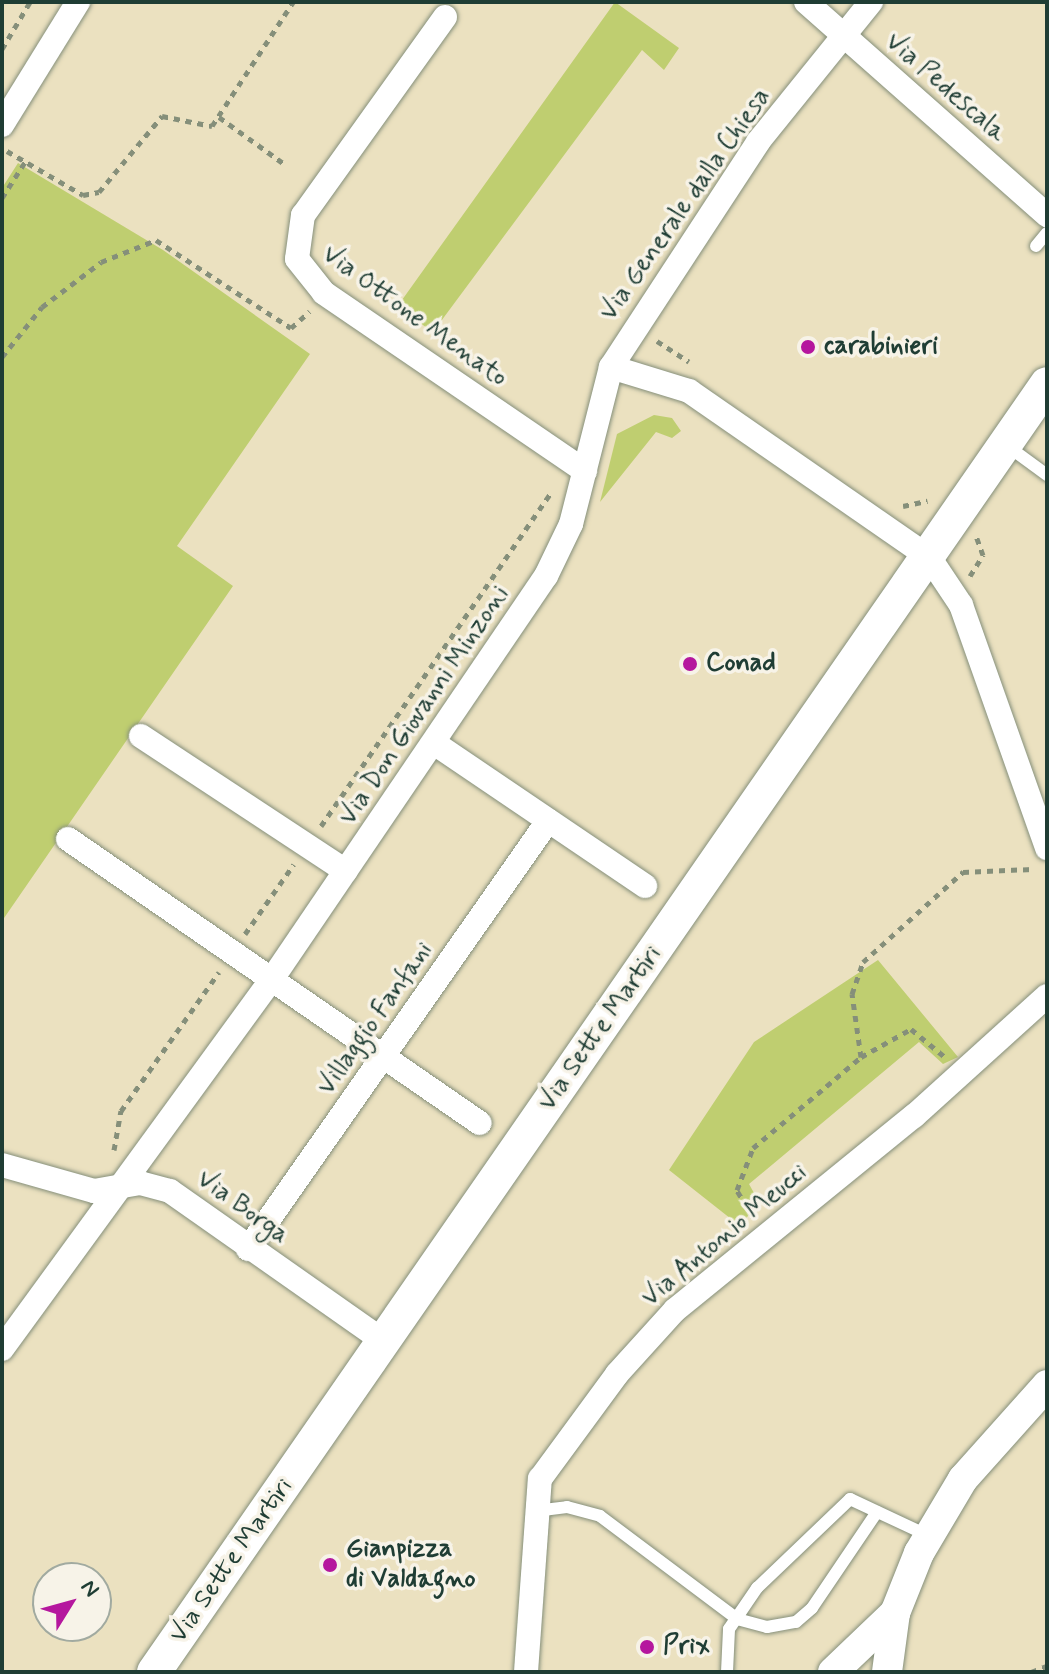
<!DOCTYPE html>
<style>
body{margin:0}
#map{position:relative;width:1049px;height:1674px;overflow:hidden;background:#ebe1c0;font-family:Mynerve,sans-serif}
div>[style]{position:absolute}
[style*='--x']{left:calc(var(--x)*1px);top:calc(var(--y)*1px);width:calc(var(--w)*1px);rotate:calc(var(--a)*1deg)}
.green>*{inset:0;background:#bfce70}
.path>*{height:5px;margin-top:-2.5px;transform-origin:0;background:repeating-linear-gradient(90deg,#858f7a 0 6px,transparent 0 12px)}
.roads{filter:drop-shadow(0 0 2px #858f7a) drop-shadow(0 0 2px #858f7a)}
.service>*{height:12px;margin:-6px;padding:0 6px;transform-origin:6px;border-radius:6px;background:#fff}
.minor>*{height:24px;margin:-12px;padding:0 12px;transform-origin:12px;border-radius:12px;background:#fff}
.tertiary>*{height:30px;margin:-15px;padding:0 15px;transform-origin:15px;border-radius:15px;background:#fff}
.secondary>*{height:34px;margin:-17px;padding:0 17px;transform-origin:17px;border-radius:17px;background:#fff}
.dots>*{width:22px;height:22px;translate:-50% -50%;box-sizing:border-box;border:4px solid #f7f3e8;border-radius:50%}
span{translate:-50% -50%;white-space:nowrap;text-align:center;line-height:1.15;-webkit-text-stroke:7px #f7f3e8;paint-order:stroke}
.street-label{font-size:26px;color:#1f3d34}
.poi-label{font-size:26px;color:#1f3d34;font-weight:700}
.left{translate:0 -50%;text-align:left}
.frame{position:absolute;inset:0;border:4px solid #1f3d34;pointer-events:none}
.north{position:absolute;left:32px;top:1562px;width:80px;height:80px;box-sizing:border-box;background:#f7f3e8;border:2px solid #a1aaa0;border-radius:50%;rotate:53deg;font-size:22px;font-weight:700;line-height:32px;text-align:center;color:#1f3d34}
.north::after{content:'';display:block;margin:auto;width:28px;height:36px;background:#b5179e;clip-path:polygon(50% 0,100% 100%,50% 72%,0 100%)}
</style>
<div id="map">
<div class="green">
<i style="clip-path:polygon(615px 2px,679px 48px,664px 70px,642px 50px,433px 332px,397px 307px)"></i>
<i style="clip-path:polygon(18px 163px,163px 250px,310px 354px,177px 546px,233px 586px,2px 921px,2px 188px)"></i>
<i style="clip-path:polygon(654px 415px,672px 418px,681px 431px,672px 438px,656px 432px,600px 502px,617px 434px)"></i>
<i style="clip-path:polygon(878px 960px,958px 1057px,943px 1064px,919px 1042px,749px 1184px,759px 1202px,740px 1226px,669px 1170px,754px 1042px)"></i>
</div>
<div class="path">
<i style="--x:2;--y:49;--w:55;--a:-59.2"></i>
<i style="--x:219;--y:117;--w:79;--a:35.7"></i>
<i style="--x:7;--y:151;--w:88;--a:30.1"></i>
<i style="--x:83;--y:195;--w:16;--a:-11"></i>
<i style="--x:99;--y:192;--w:99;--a:-50.3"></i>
<i style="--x:162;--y:116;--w:51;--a:11.3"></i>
<i style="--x:212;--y:126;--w:148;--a:-56.8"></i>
<i style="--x:2;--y:198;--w:43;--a:-57.4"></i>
<i style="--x:657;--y:341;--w:38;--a:33"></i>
<i style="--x:2;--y:357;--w:64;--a:-51.3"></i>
<i style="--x:42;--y:307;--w:74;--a:-37.3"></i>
<i style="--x:101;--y:262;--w:59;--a:-21.8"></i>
<i style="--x:156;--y:240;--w:161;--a:33.1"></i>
<i style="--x:291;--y:328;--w:25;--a:-42"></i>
<i style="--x:903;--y:506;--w:25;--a:-12"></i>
<i style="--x:970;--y:576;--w:25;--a:-58"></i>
<i style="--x:983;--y:555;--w:20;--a:-110"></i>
<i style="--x:321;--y:826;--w:406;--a:-55.4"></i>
<i style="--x:245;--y:934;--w:85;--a:-55"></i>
<i style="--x:861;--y:1057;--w:64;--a:-98.1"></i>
<i style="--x:852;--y:994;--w:34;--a:-71"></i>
<i style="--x:863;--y:962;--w:135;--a:-42"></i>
<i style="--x:963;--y:872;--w:70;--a:-2.5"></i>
<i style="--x:114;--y:1150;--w:40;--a:-80"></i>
<i style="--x:121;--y:1111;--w:170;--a:-54.8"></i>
<i style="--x:753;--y:1217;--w:31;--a:-121"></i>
<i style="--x:737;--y:1190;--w:45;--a:-69.1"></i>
<i style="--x:753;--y:1148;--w:141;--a:-40.1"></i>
<i style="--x:861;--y:1057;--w:57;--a:-29.2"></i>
<i style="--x:911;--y:1029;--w:44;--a:39.5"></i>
<i style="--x:1031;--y:1672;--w:17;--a:-21"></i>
</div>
<div class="roads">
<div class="service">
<i style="--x:1036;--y:246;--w:17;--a:-50"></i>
<i style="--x:1006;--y:445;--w:51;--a:36.2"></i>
<i style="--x:535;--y:1511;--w:32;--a:-7"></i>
<i style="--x:567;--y:1507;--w:34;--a:15"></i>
<i style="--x:600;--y:1516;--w:171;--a:36.9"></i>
<i style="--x:737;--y:1619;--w:31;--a:15"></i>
<i style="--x:767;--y:1627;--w:29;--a:-10"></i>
<i style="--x:796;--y:1622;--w:21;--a:-41"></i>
<i style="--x:812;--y:1608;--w:116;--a:-55.9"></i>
<i style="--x:727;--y:1672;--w:43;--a:-87.3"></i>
<i style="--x:729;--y:1629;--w:50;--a:-55.7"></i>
<i style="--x:757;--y:1588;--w:129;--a:-43.7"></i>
<i style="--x:850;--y:1499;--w:87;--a:25.1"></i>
</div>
<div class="minor">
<i style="--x:806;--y:2;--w:322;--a:41.5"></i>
<i style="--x:445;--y:17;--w:244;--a:125.6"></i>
<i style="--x:303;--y:215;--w:44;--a:97.8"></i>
<i style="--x:297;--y:259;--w:43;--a:51.5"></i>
<i style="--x:324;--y:293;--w:316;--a:34.3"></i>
<i style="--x:2;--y:125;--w:145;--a:-58.3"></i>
<i style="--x:611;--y:367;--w:269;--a:-56.8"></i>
<i style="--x:758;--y:142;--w:180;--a:-51.1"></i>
<i style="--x:141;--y:736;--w:245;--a:33.4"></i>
<i style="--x:434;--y:743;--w:255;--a:34.1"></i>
<i style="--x:68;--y:839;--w:500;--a:34.6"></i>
<i style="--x:2;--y:1165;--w:96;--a:15.8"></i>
<i style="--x:94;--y:1191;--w:47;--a:-9.9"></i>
<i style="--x:140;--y:1183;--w:31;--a:15"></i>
<i style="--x:170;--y:1191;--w:263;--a:35.1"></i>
<i style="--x:248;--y:1249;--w:523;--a:-54.97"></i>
<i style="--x:2;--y:1349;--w:458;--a:-53.9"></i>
<i style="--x:272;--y:979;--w:487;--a:-55.8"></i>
<i style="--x:546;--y:576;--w:58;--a:-64.3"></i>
<i style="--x:571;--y:524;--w:162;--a:-75.7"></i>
<i style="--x:611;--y:367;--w:82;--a:17.1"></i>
<i style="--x:689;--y:391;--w:292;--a:34.7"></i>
<i style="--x:929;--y:557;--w:58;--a:56.3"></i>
<i style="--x:961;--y:605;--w:258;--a:70.5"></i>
<i style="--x:526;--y:1672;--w:194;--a:-85.9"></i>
<i style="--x:540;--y:1479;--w:130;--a:-53.7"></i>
<i style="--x:617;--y:1374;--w:86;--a:-47.8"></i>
<i style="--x:675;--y:1310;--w:308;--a:-39.1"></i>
<i style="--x:914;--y:1116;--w:179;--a:-42.1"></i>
</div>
<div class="tertiary">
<i style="--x:833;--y:1672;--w:86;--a:-43.6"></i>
<i style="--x:887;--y:1672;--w:60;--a:-82.3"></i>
<i style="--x:895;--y:1613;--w:65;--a:-68.2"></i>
<i style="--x:919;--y:1553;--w:86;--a:-59.3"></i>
<i style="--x:963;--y:1479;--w:126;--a:-48.2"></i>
</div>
<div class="secondary">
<i style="--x:154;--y:1672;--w:1567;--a:-55.27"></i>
</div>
</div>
<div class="dots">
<i style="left:808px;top:347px;background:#b5179e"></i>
<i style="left:690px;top:664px;background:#b5179e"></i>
<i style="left:330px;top:1565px;background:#b5179e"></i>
<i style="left:647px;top:1647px;background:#b5179e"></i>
</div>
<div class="street-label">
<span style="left:945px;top:88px;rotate:41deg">Via Pedescala</span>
<span style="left:686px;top:205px;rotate:-55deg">Via Generale dalla Chiesa</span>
<span style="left:414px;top:317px;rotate:36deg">Via Ottone Menato</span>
<span style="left:425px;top:706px;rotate:-56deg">Via Don Giovanni Minzoni</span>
<span style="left:376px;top:1019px;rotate:-55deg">Villaggio Fanfani</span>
<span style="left:601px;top:1029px;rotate:-55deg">Via Sette Martiri</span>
<span style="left:242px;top:1208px;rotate:36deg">Via Borga</span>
<span style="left:725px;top:1236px;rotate:-40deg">Via Antonio Meucci</span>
<span style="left:232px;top:1561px;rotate:-55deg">Via Sette Martiri</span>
</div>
<div class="poi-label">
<span class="left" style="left:824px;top:347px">carabinieri</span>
<span class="left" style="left:706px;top:664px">Conad</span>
<span class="left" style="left:346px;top:1565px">Gianpizza<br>di Valdagno</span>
<span class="left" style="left:663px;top:1647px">Prix</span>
</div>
<div class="frame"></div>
<div class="north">N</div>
</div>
